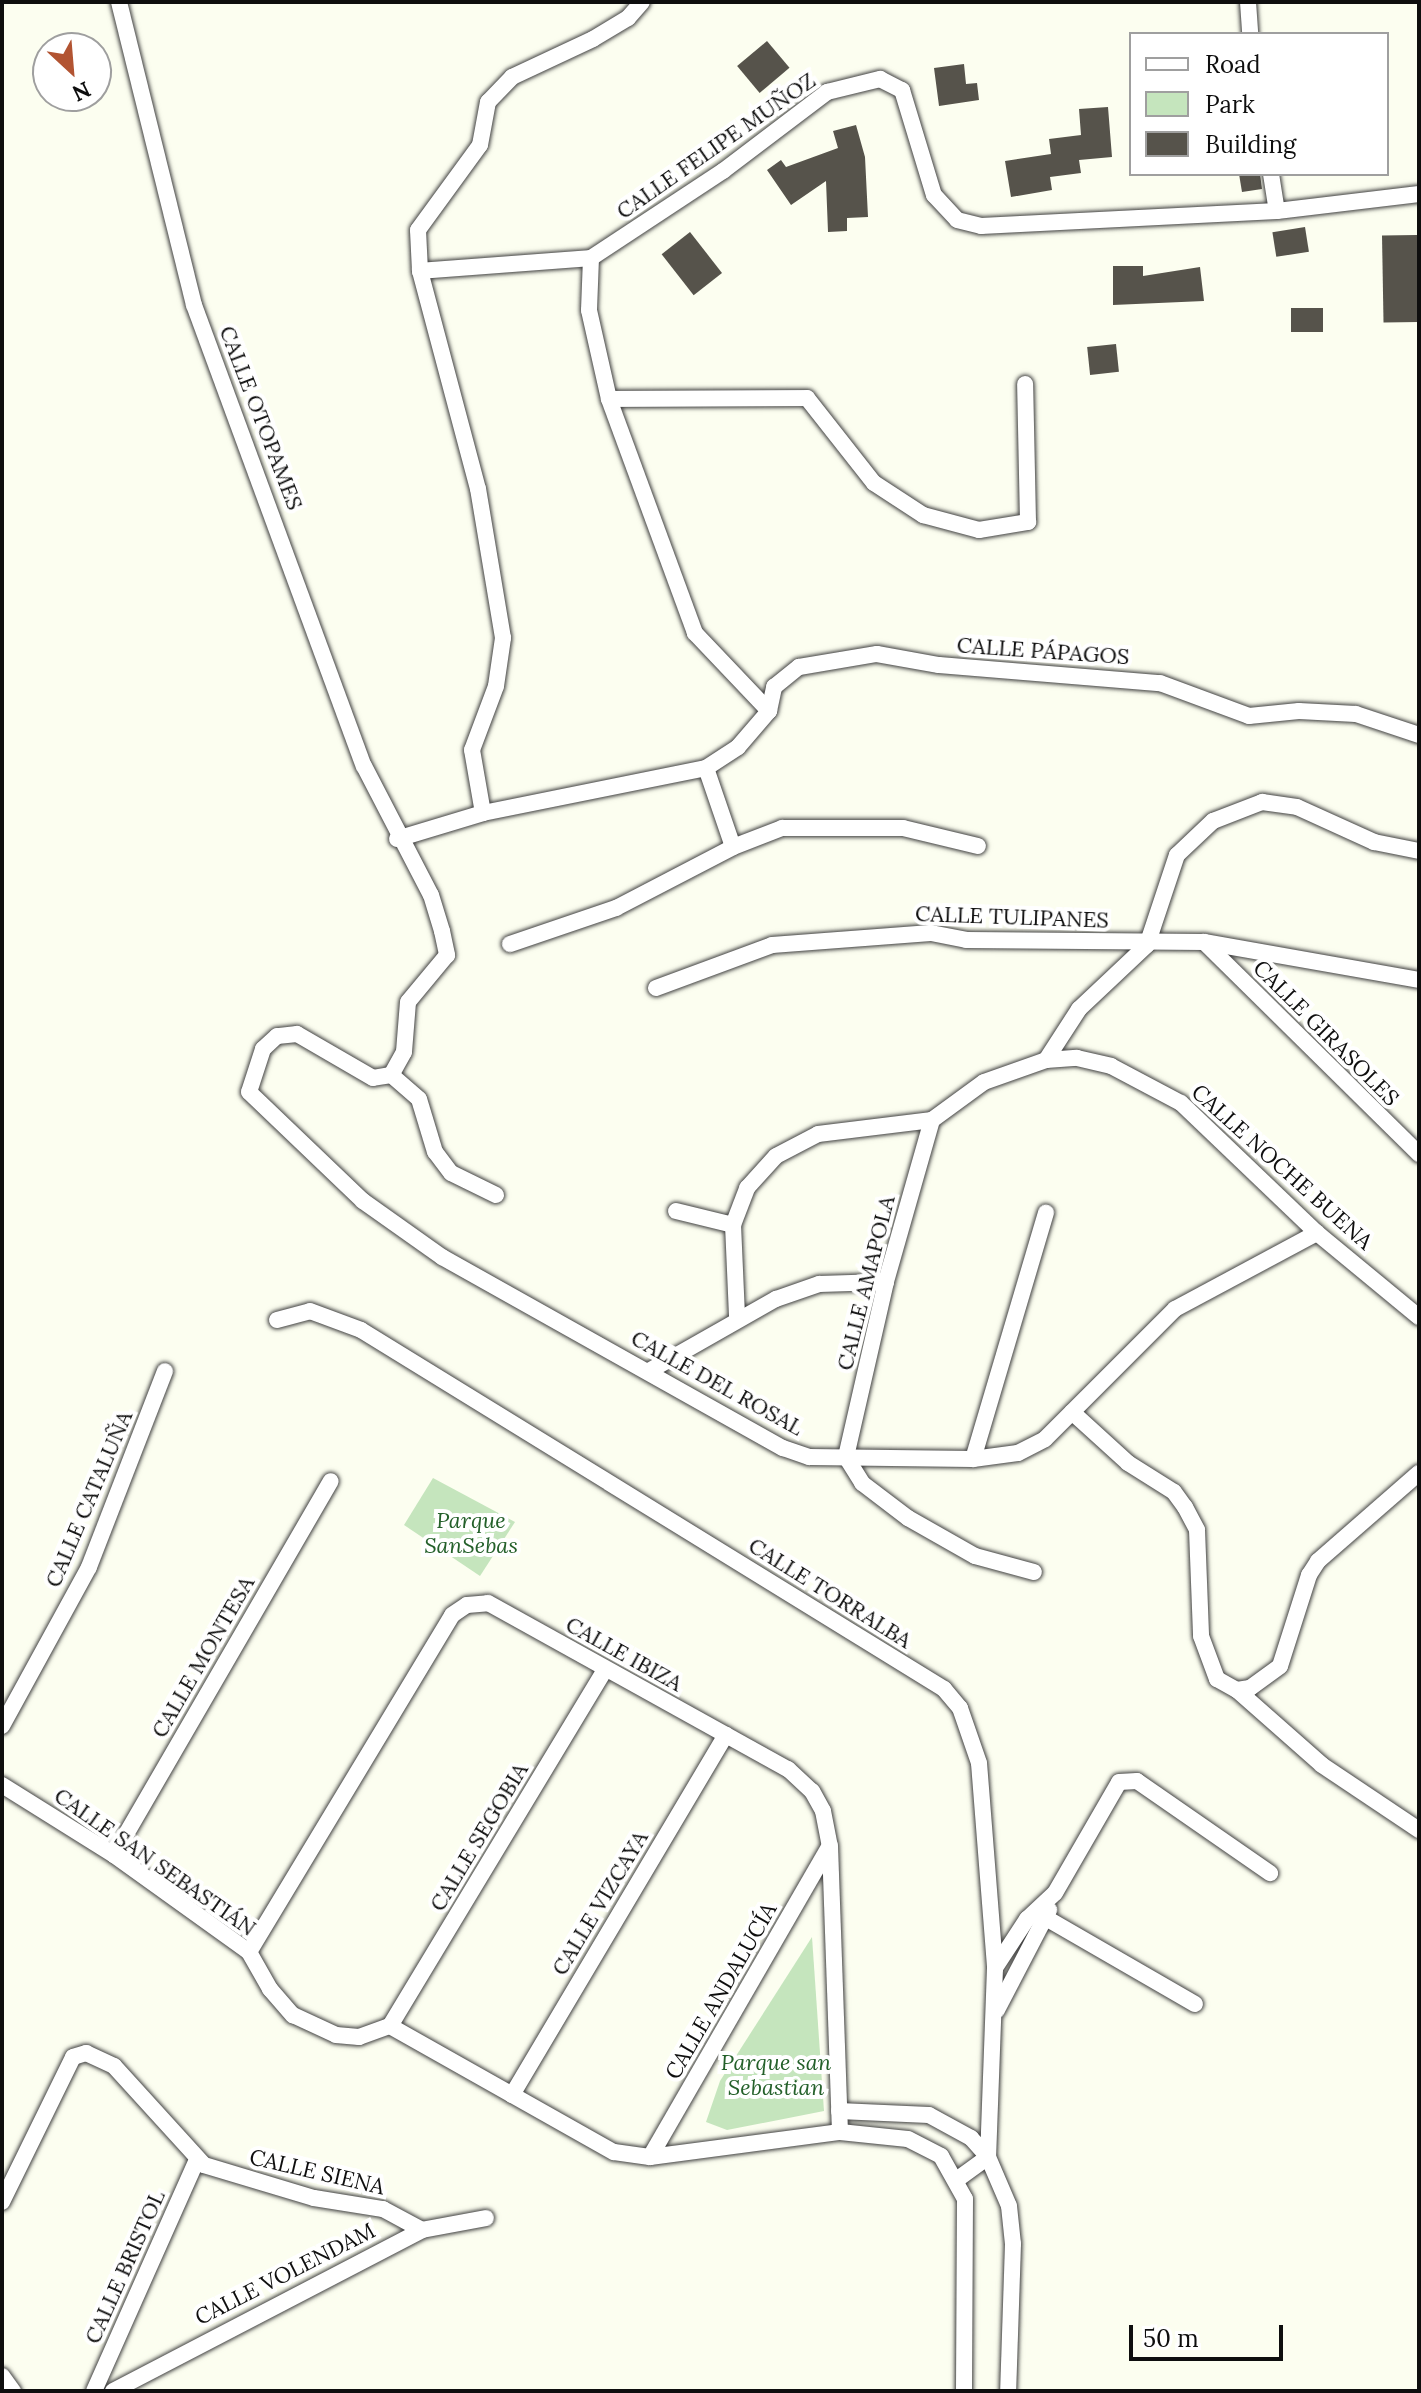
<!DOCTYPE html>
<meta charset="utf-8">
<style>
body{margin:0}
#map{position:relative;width:1421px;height:2393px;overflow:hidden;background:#fcfef0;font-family:Lora,serif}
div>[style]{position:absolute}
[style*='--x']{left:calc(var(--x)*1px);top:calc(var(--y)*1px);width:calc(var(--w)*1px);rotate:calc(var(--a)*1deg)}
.green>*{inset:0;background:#c5e5bd}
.building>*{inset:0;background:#56534b;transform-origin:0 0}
.roads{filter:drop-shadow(0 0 2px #414141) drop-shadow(0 0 2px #414141)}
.minor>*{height:16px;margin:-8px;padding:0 8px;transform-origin:8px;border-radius:8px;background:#fff}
span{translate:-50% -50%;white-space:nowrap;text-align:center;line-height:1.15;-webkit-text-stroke:8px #fff;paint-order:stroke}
.street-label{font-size:22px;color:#0e0e0e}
.park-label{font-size:22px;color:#24602a;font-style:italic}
.frame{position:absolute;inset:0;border:4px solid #0e0e0e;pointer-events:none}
.legend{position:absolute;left:1129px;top:32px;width:260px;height:144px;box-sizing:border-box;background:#fff;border:2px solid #9f9f9f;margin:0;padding:10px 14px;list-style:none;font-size:24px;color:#0e0e0e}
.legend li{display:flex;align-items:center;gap:16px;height:40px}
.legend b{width:40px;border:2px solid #9f9f9f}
.north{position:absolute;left:32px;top:32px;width:80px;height:80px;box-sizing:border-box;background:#fff;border:2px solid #9f9f9f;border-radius:50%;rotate:154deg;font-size:22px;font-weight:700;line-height:32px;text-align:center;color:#0e0e0e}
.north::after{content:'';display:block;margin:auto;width:28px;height:36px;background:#b25432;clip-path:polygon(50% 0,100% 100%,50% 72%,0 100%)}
.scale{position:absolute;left:1129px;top:2325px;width:154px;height:36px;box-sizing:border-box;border:4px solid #0e0e0e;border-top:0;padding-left:10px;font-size:24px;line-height:28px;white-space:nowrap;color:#0e0e0e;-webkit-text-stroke:6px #fff;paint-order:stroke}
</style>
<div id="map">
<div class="green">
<i style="clip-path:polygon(433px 1478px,515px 1522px,480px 1576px,404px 1525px)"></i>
<i style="clip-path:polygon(812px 1937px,824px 2111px,727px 2130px,706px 2122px,720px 2081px)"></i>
</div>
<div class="building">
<i style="left:767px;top:41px;width:35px;height:39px;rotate:50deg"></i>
<i style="clip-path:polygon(964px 64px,966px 84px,977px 83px,979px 100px,939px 106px,934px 68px)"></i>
<i style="clip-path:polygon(1108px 107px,1112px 157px,1079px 160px,1081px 173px,1050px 177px,1052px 190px,1011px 197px,1005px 161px,1051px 154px,1049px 139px,1081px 135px,1079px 109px)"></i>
<i style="clip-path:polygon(856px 125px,865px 157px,868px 217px,847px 218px,847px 231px,828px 232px,826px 181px,791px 205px,767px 170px,781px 160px,786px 167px,838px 148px,833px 131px)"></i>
<i style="clip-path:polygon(1239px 174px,1260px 174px,1262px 189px,1242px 192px)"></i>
<i style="left:1305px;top:227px;width:25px;height:33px;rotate:81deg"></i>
<i style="left:690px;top:232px;width:52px;height:36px;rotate:52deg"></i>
<i style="left:1417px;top:235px;width:87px;height:35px;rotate:89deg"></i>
<i style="clip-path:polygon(1113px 266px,1143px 266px,1143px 276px,1200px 267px,1204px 301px,1113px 305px)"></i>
<i style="left:1291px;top:308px;width:32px;height:24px"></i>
<i style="left:1116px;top:344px;width:28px;height:29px;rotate:84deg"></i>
</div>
<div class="roads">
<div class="minor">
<i style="--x:119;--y:2;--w:312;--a:76.1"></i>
<i style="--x:194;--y:305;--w:491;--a:69.8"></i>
<i style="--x:364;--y:766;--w:145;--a:62.6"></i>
<i style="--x:431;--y:895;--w:38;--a:73"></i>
<i style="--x:442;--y:931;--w:25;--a:78"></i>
<i style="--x:447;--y:955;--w:61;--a:129.7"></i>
<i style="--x:408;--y:1002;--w:50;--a:94.6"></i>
<i style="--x:404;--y:1052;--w:26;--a:119"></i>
<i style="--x:1248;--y:2;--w:32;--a:86"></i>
<i style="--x:1271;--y:174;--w:37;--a:81"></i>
<i style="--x:420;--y:271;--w:171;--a:-4.3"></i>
<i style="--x:609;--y:399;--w:198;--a:-0.3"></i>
<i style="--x:807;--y:398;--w:108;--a:51.8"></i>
<i style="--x:874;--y:483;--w:59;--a:33.1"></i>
<i style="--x:923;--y:515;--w:58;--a:15"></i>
<i style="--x:979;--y:530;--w:50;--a:-9.3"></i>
<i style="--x:1028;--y:522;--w:138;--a:-91.2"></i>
<i style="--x:769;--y:711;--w:108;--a:-133.5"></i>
<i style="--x:695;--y:633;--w:249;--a:-110.2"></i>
<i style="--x:609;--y:399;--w:91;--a:-102.7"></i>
<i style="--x:589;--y:310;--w:52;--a:-87.8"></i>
<i style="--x:591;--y:258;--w:158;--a:-33.4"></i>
<i style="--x:723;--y:171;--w:131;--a:-37.2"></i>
<i style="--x:827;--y:92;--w:55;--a:-13.8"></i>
<i style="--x:880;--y:79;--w:25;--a:27"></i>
<i style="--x:902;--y:90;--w:110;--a:73.1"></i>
<i style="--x:934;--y:195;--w:34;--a:47"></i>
<i style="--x:957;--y:220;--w:25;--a:14"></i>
<i style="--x:981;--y:226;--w:296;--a:-2.9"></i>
<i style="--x:1277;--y:211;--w:143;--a:-6.8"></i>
<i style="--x:706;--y:768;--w:83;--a:71.1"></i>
<i style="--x:483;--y:813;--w:64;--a:-99.9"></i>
<i style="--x:472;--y:750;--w:68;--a:-69.4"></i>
<i style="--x:496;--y:686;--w:49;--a:-81.7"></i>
<i style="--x:503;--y:638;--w:151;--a:-99.5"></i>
<i style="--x:478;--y:489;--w:226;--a:-104.9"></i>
<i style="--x:420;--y:271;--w:41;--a:-92.8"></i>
<i style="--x:418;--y:230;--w:105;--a:-53.9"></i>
<i style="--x:480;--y:145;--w:44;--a:-79.5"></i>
<i style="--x:488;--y:102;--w:35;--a:-46"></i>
<i style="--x:512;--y:77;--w:89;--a:-25.1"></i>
<i style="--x:593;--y:39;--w:41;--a:-31"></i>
<i style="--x:628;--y:18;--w:21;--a:-49"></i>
<i style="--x:397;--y:839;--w:90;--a:-16.8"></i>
<i style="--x:483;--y:813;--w:227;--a:-11.4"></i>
<i style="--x:706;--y:768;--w:38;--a:-33"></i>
<i style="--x:738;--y:747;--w:48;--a:-49.3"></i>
<i style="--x:769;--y:711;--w:25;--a:-78"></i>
<i style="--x:774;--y:687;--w:32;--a:-39"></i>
<i style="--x:799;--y:667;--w:79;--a:-9.5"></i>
<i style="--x:877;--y:654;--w:63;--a:10.1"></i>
<i style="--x:939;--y:665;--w:222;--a:4.7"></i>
<i style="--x:1160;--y:683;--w:95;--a:20.3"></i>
<i style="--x:1249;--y:716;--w:50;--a:-5.7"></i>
<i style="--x:1299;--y:711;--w:57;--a:3"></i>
<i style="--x:1356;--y:714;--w:66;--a:18.4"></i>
<i style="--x:1204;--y:942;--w:302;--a:44.6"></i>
<i style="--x:510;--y:944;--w:112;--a:-18.8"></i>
<i style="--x:616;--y:908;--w:132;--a:-27.5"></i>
<i style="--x:733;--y:847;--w:53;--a:-21.2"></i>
<i style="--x:782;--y:828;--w:121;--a:0"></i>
<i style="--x:903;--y:828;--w:77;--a:13.5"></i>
<i style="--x:656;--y:988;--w:124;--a:-20.3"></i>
<i style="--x:772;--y:945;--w:159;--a:-4.3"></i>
<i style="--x:931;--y:933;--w:36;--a:11"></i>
<i style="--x:966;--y:940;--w:238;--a:0.5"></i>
<i style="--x:1204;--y:942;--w:218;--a:10"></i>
<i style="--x:1046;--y:1060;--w:61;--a:-57.1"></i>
<i style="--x:1079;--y:1009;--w:93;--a:-43.3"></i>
<i style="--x:1147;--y:945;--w:95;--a:-71.6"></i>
<i style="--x:1177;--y:855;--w:50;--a:-43.4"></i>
<i style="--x:1213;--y:821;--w:53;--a:-21.2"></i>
<i style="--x:1262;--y:802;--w:35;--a:8"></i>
<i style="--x:1297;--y:807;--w:85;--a:24.4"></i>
<i style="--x:1374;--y:842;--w:46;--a:11.3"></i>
<i style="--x:932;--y:1120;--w:168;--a:105.9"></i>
<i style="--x:886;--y:1282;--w:180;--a:102.9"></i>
<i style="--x:846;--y:1457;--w:31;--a:58"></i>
<i style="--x:862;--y:1483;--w:58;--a:37.3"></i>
<i style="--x:908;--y:1518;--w:77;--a:29.6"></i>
<i style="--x:975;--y:1556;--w:61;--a:15.2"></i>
<i style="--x:496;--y:1195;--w:50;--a:-153.9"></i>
<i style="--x:451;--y:1173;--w:26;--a:-127"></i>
<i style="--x:435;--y:1152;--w:55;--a:-106.8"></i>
<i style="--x:419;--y:1099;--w:37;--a:-139"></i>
<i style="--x:391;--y:1075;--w:18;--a:171"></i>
<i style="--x:373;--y:1078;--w:88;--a:-149.9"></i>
<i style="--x:297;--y:1034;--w:20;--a:174"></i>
<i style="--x:277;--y:1036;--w:19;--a:137"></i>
<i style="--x:263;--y:1049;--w:45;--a:108"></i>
<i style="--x:249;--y:1092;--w:158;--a:43.7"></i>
<i style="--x:363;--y:1201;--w:97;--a:35.3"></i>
<i style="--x:442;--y:1257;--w:391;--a:29.3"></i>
<i style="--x:783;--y:1448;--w:28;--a:19"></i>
<i style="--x:809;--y:1457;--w:164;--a:0.7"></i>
<i style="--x:973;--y:1459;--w:45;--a:-7.6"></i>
<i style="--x:1018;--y:1453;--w:30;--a:-27"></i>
<i style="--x:1045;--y:1439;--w:184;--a:-45"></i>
<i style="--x:1175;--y:1309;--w:161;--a:-28.2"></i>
<i style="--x:676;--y:1211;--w:59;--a:13.8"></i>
<i style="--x:737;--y:1316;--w:91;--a:-92.5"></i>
<i style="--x:733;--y:1225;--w:40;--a:-69"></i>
<i style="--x:747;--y:1188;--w:43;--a:-47.8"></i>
<i style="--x:776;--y:1156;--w:47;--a:-27.6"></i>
<i style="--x:818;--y:1134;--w:115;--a:-7"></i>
<i style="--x:932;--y:1120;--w:64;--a:-36.2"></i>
<i style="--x:984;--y:1082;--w:66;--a:-19.5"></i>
<i style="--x:1046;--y:1060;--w:31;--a:-4"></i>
<i style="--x:1077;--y:1058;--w:35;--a:13"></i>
<i style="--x:1111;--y:1066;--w:79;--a:27.9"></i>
<i style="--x:1181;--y:1103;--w:188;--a:43.7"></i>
<i style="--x:1317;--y:1233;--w:132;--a:39.5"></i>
<i style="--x:277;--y:1320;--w:34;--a:-15"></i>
<i style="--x:310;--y:1311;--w:54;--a:20.4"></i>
<i style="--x:361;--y:1330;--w:685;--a:31.62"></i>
<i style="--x:944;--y:1689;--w:25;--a:50"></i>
<i style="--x:960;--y:1708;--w:58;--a:70.9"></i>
<i style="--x:979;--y:1763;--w:206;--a:85.5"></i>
<i style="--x:995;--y:1968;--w:189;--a:92.1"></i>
<i style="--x:988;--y:2157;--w:37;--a:144"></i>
<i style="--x:649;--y:1371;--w:146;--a:-29.6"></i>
<i style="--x:776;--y:1299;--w:46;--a:-19.2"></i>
<i style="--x:819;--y:1284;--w:67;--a:-1.7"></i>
<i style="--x:1072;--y:1412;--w:76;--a:42.3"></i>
<i style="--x:1128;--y:1463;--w:54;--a:32.2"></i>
<i style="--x:1174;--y:1492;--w:19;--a:54"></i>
<i style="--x:1185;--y:1507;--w:26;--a:62"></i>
<i style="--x:1197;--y:1530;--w:106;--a:87.8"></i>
<i style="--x:1201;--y:1636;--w:46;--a:69.6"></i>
<i style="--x:1217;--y:1679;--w:23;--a:29"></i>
<i style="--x:1237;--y:1690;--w:113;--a:41.4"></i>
<i style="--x:1322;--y:1765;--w:117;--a:33.8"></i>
<i style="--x:973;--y:1459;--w:257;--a:-73.5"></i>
<i style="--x:1237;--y:1690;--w:13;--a:-9"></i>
<i style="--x:1250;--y:1688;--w:37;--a:-36"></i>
<i style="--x:1280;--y:1666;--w:96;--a:-72.3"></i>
<i style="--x:1309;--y:1575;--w:17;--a:-57"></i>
<i style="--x:1318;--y:1561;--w:134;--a:-41.1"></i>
<i style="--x:2;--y:1726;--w:181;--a:-61.3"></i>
<i style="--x:89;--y:1567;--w:210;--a:-68.8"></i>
<i style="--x:2;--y:1785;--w:132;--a:32"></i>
<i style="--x:114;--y:1855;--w:166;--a:35.7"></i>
<i style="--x:249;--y:1952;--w:43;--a:60.4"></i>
<i style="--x:270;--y:1989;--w:35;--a:49"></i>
<i style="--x:293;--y:2015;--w:47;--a:24.9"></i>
<i style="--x:336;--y:2035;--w:23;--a:5"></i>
<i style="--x:359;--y:2037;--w:33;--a:-20"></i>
<i style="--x:390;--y:2026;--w:257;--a:29.4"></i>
<i style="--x:614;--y:2152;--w:36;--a:8"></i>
<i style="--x:650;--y:2157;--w:192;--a:-7.5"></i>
<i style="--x:840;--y:2132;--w:68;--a:5.9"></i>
<i style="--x:908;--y:2139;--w:37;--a:27"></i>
<i style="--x:941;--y:2156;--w:49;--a:60.8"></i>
<i style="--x:965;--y:2199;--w:192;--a:90.3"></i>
<i style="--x:114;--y:1855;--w:432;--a:-59.9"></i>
<i style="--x:1046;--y:1918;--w:172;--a:30"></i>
<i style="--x:249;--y:1952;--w:393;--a:-58.9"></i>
<i style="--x:452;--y:1615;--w:18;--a:-34"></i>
<i style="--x:467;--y:1605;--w:21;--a:-5"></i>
<i style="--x:488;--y:1603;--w:343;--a:29"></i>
<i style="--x:788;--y:1769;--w:33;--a:43"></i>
<i style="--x:812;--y:1791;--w:23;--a:61"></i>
<i style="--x:823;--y:1811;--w:36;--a:79"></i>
<i style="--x:830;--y:1846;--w:286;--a:88"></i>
<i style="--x:995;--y:1968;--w:59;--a:-56.9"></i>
<i style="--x:1027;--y:1919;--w:38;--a:-43"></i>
<i style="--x:1055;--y:1893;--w:128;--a:-60"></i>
<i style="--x:1119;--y:1782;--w:18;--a:-3"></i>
<i style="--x:1137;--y:1781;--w:162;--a:34.7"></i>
<i style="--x:997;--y:2010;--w:113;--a:-62.5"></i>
<i style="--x:390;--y:2026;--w:416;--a:-58.9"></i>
<i style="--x:512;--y:2095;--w:419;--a:-59.3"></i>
<i style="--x:839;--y:2111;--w:90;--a:2.5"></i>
<i style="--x:929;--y:2115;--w:48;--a:28.7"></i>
<i style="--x:971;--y:2138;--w:25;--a:48"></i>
<i style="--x:988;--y:2157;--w:53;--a:66.8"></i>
<i style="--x:1009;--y:2206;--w:38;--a:84"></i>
<i style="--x:1013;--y:2244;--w:147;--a:91.9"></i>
<i style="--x:650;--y:2157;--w:358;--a:-60"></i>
<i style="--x:2;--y:2202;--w:161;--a:-63.9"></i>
<i style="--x:73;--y:2057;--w:14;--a:-17"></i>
<i style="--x:86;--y:2053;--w:31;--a:25"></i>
<i style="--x:114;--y:2066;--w:134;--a:47.7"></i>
<i style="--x:204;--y:2165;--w:115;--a:16.7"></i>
<i style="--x:314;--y:2198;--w:70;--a:9.1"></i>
<i style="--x:383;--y:2209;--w:44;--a:28.3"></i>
<i style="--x:2;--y:2376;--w:19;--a:54"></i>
<i style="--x:94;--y:2391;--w:253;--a:-66"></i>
<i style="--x:113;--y:2391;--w:348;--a:-27.5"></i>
<i style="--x:422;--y:2230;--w:65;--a:-10.6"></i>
</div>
</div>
<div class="street-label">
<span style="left:716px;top:146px;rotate:-35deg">CALLE FELIPE MUÑOZ</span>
<span style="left:261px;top:418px;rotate:69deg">CALLE OTOPAMES</span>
<span style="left:1043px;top:651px;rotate:4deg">CALLE PÁPAGOS</span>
<span style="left:1012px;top:917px;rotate:2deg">CALLE TULIPANES</span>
<span style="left:1326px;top:1033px;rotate:45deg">CALLE GIRASOLES</span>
<span style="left:1282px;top:1167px;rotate:42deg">CALLE NOCHE BUENA</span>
<span style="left:866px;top:1283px;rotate:-76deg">CALLE AMAPOLA</span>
<span style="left:717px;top:1383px;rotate:29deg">CALLE DEL ROSAL</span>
<span style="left:89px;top:1499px;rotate:-67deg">CALLE CATALUÑA</span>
<span style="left:830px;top:1593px;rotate:32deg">CALLE TORRALBA</span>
<span style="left:624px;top:1654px;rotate:29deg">CALLE IBIZA</span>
<span style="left:203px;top:1657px;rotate:-60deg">CALLE MONTESA</span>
<span style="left:479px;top:1837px;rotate:-59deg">CALLE SEGOBIA</span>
<span style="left:155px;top:1862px;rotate:35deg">CALLE SAN SEBASTIÁN</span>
<span style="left:600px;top:1903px;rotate:-59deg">CALLE VIZCAYA</span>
<span style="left:721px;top:1991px;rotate:-60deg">CALLE ANDALUCÍA</span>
<span style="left:317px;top:2172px;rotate:13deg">CALLE SIENA</span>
<span style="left:125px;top:2267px;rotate:-66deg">CALLE BRISTOL</span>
<span style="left:285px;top:2274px;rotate:-27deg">CALLE VOLENDAM</span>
</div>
<div class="park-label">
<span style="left:471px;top:1533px">Parque<br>SanSebas</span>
<span style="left:776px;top:2075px">Parque san<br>Sebastian</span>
</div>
<div class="frame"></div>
<ul class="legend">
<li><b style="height:10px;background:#fff"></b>Road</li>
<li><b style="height:22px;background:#c5e5bd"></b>Park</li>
<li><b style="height:22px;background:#56534b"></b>Building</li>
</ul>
<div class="north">N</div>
<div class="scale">50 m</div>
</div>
